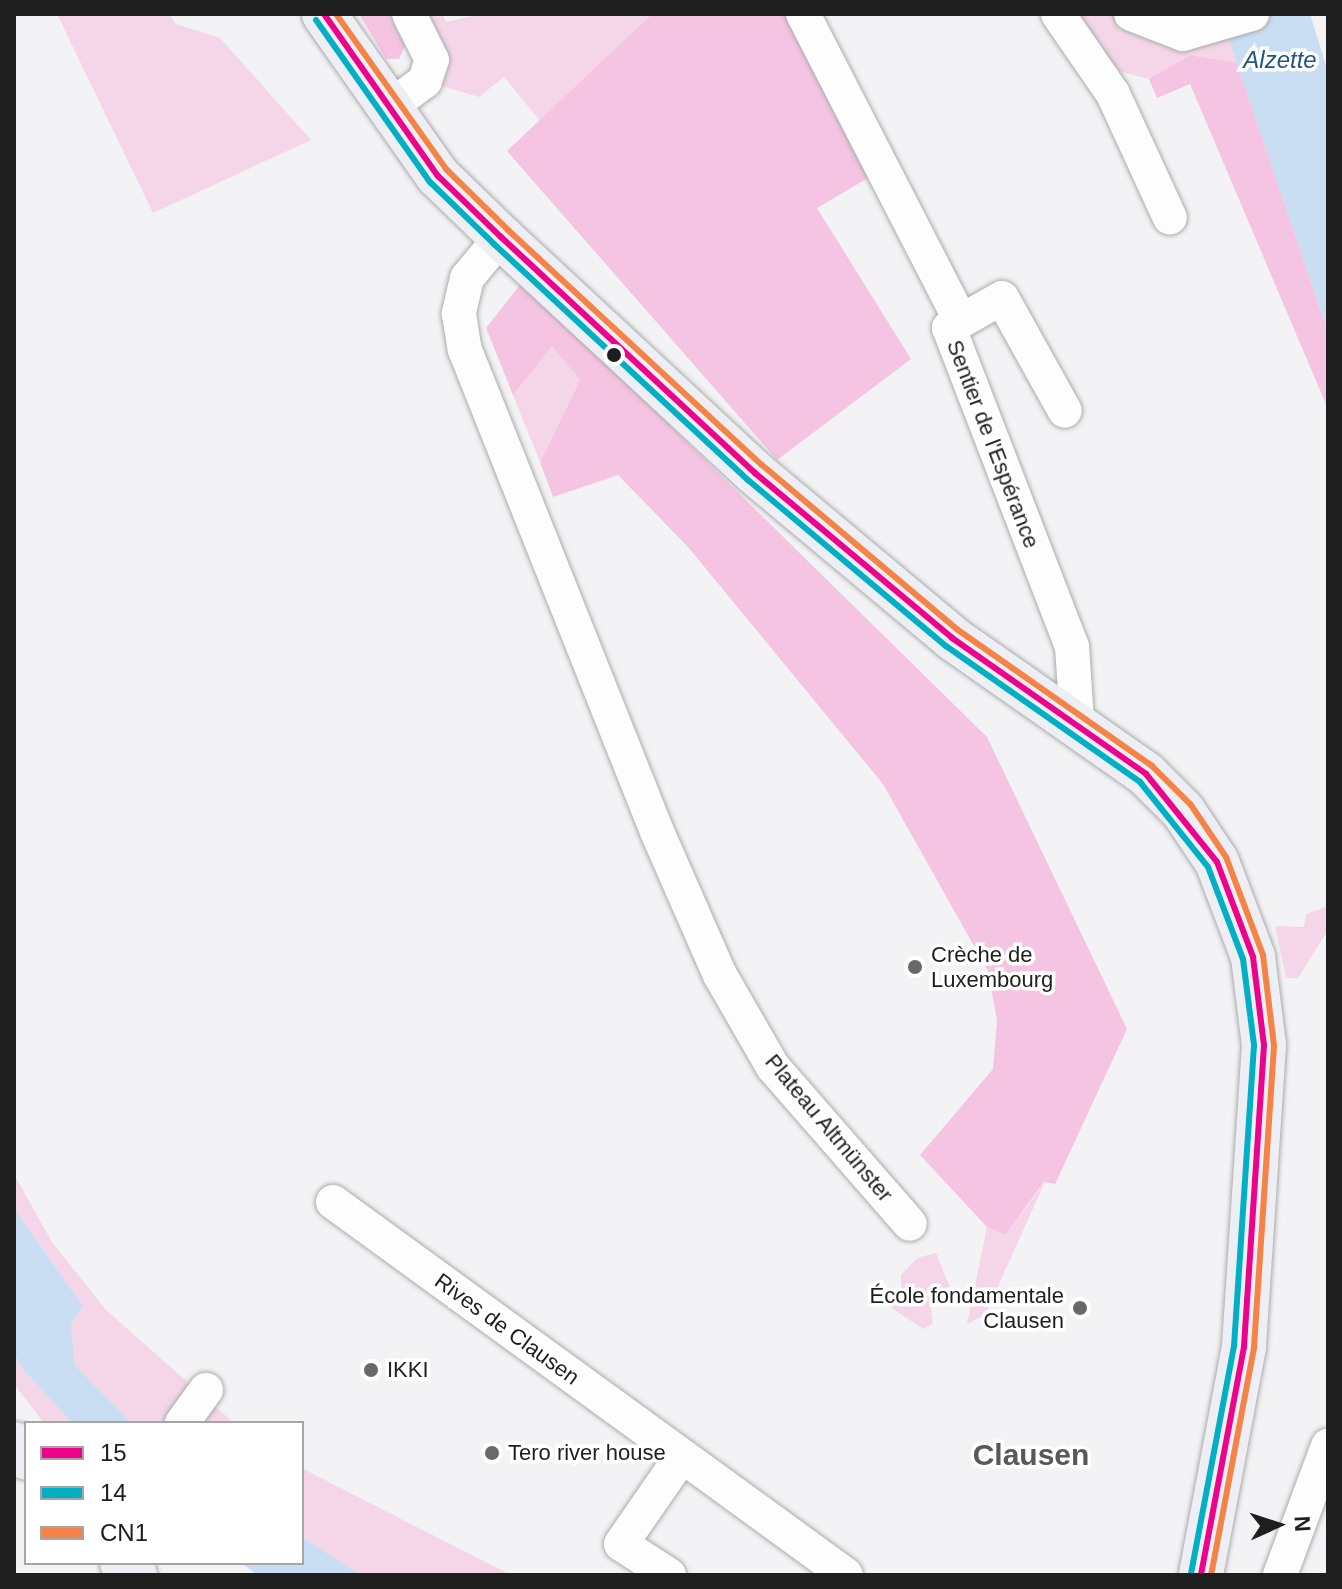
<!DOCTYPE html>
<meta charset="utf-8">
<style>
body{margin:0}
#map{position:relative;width:1342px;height:1589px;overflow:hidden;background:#f3f2f4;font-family:Arial,sans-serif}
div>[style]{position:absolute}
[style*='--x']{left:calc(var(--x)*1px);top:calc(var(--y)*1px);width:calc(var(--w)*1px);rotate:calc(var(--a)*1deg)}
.green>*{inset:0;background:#f5d6e9}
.forest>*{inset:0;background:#f6c4e3}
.water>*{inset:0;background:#cadef3}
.roads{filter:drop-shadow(0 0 2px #acacad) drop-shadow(0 0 2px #acacad)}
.street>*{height:34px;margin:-17px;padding:0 17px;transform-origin:17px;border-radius:17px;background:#fdfdfd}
.primary>*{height:44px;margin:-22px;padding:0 22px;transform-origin:22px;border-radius:22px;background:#eeeff4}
.bus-1>*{height:6px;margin:-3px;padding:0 3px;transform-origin:3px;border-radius:3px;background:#ed028c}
.bus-2>*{height:6px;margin:-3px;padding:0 3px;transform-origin:3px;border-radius:3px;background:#02afc5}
.bus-3>*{height:6px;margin:-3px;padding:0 3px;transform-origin:3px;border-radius:3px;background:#f58345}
.dots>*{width:22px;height:22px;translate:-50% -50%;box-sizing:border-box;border:4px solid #fff;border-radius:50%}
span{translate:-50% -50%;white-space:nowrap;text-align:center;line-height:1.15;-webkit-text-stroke:7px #fff;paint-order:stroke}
.street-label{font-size:22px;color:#1e1e1f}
.poi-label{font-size:22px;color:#1e1e1f}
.left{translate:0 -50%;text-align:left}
.right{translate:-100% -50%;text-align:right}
.water-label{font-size:24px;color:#225684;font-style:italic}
.district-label{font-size:30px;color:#58575a;font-weight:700}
.frame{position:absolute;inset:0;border:16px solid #1e1e1f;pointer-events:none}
.legend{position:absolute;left:24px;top:1421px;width:280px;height:144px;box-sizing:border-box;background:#fff;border:2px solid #a5a5a5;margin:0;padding:10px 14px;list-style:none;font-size:24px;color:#1e1e1f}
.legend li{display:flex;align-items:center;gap:16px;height:40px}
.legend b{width:40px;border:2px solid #a5a5a5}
.north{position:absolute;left:1238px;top:1485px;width:80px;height:80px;-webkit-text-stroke:6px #fff;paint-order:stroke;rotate:87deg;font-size:22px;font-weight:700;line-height:32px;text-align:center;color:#1e1e1f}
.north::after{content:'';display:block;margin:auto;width:28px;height:36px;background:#1e1e1f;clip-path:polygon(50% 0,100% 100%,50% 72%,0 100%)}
</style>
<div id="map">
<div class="green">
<i style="clip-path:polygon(57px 14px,169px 14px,176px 24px,220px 38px,311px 140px,153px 213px)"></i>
<i style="clip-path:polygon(387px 14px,442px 14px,446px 22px,482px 14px,652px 14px,541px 122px,504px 77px,479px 97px,425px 81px)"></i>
<i style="clip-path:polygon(1060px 14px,1220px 14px,1237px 63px,1190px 55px,1149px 79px,1118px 71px)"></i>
<i style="clip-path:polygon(552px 345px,580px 380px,540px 462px,513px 395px)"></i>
<i style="clip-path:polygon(1328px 906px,1328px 930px,1298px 978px,1286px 978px,1275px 926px,1304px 927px,1306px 914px)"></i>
<i style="clip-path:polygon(14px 1174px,52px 1242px,106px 1310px,234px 1423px,131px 1423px,75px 1365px,71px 1324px,83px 1306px,14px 1208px)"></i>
<i style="clip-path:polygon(1045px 1182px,985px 1315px,967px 1324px,987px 1227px,1005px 1235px)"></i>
<i style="clip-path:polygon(936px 1253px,950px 1287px,930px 1300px,933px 1324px,923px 1329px,871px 1294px,901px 1293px,901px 1275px,917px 1258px)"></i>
<i style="clip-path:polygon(14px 1353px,21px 1367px,72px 1423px,44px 1423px,14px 1384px)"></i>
<i style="clip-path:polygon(302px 1467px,311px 1473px,511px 1575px,361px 1575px,302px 1537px)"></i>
</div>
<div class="forest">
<i style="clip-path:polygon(359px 14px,387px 14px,405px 46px,399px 59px,386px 59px)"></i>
<i style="clip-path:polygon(652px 14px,790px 14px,868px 178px,817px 208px,911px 359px,777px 460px,507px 151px)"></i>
<i style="clip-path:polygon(1190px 55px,1237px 63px,1328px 332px,1328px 409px,1190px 84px,1157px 98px,1149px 79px)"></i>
<i style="clip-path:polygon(523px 281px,987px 737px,1127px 1029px,1055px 1184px,1044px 1182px,1005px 1235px,987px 1227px,920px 1155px,993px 1069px,997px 1020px,988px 971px,883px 784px,688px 547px,618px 475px,553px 497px,540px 462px,580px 380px,552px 346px,513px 395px,486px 328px)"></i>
</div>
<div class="water">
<i style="clip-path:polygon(1220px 14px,1310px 14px,1328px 72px,1328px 332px)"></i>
<i style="clip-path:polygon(14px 1208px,83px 1306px,71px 1324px,75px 1365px,131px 1423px,72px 1423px,21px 1367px,14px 1353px)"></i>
<i style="clip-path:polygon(302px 1537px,361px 1575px,257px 1575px,241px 1563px,302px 1563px)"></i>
</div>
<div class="roads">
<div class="street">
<i style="--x:803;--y:14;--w:345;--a:62.8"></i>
<i style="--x:961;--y:321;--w:14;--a:150"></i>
<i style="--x:949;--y:328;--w:341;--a:68.9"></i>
<i style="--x:1072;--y:646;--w:75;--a:86.2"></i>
<i style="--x:1058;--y:14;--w:97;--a:55.5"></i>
<i style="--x:1113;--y:94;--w:136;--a:65.3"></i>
<i style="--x:1131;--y:14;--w:56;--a:21"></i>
<i style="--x:1183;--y:34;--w:72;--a:-16.2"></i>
<i style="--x:387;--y:109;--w:47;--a:-36.4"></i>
<i style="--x:425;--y:81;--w:22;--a:-72"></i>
<i style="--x:432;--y:60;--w:51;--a:-116.6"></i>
<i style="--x:501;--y:237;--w:53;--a:129.7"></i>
<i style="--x:467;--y:278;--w:37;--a:103"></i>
<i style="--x:459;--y:314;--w:36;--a:81"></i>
<i style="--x:465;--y:350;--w:521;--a:68.26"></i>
<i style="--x:658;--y:834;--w:154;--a:66.3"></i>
<i style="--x:720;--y:975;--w:106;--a:60.1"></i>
<i style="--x:773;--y:1067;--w:208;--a:48.9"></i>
<i style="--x:961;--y:321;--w:47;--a:-29.3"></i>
<i style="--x:1002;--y:298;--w:129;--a:60.9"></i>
<i style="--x:333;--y:1202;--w:634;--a:36.02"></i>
<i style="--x:182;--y:1423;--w:41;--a:-54"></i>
<i style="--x:669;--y:1575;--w:57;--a:-147.1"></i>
<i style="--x:621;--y:1544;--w:107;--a:-55.3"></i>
<i style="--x:1280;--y:1575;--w:138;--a:-69.6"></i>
</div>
<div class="primary">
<i style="--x:324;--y:14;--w:198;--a:54.9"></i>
<i style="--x:438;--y:176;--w:88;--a:44.1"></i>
<i style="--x:501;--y:237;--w:347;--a:42.9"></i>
<i style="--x:755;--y:473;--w:257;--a:39.9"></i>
<i style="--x:952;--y:638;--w:237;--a:35"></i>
<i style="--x:1146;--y:774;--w:52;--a:45"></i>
<i style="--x:1183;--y:811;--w:61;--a:56.3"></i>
<i style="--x:1217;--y:862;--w:102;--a:69.2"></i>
<i style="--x:1253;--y:957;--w:89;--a:82.9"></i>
<i style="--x:1264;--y:1045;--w:303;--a:93.8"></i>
<i style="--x:1244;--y:1347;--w:232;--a:100.7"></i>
<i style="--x:14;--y:1444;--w:18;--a:49"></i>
<i style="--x:122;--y:1563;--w:18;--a:43"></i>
</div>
</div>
<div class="bus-1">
<i style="--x:324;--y:14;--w:198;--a:54.9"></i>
<i style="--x:438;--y:176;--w:88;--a:44.1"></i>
<i style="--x:501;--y:237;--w:347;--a:42.9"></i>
<i style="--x:755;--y:473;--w:257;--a:39.9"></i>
<i style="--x:952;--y:638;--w:237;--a:35"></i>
<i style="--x:1146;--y:774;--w:113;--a:51.1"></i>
<i style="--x:1217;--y:862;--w:102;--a:69.2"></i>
<i style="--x:1253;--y:957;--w:89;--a:82.9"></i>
<i style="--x:1264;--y:1045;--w:303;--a:93.8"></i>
<i style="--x:1244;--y:1347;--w:232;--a:100.7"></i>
</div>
<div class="bus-2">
<i style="--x:316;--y:20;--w:198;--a:54.9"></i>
<i style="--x:430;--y:182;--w:89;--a:44.1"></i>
<i style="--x:494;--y:244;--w:347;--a:42.9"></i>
<i style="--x:748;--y:480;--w:258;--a:40"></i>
<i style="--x:946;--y:646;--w:237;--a:35"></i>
<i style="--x:1140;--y:782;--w:109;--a:51.3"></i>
<i style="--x:1208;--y:867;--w:98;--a:69.2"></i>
<i style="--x:1243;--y:959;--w:87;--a:82.7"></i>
<i style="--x:1254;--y:1045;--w:302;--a:93.8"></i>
<i style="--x:1234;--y:1346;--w:231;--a:100.7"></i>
</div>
<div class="bus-3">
<i style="--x:336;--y:14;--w:190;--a:54.6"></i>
<i style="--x:446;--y:169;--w:87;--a:44.5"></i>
<i style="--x:508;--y:230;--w:346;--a:42.8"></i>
<i style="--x:762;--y:465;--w:256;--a:40.1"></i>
<i style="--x:958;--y:630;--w:237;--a:35"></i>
<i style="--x:1152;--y:766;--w:55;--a:45"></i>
<i style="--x:1191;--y:805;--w:63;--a:56.1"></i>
<i style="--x:1226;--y:857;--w:105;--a:69.3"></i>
<i style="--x:1263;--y:955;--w:92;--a:83.1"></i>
<i style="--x:1274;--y:1046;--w:303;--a:93.8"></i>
<i style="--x:1254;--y:1348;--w:231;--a:100.7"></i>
</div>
<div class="dots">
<i style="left:614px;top:355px;background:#1e1e1f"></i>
<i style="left:915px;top:967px;background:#69686a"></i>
<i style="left:1080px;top:1308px;background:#69686a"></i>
<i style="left:371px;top:1370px;background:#69686a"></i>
<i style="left:492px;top:1453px;background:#69686a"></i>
</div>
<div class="street-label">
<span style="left:993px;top:444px;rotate:69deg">Sentier de l'Espérance</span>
<span style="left:829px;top:1128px;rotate:50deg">Plateau Altmünster</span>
<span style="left:507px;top:1329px;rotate:36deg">Rives de Clausen</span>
</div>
<div class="poi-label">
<span class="left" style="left:931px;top:967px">Crèche de<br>Luxembourg</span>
<span class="right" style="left:1064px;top:1308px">École fondamentale<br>Clausen</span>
<span class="left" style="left:387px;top:1370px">IKKI</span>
<span class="left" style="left:508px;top:1453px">Tero river house</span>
</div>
<div class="water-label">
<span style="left:1280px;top:60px">Alzette</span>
</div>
<div class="district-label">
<span style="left:1031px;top:1455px">Clausen</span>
</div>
<div class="frame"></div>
<ul class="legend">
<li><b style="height:10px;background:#ed028c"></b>15</li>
<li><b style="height:10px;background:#02afc5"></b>14</li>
<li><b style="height:10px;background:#f58345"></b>CN1</li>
</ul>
<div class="north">N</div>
</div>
